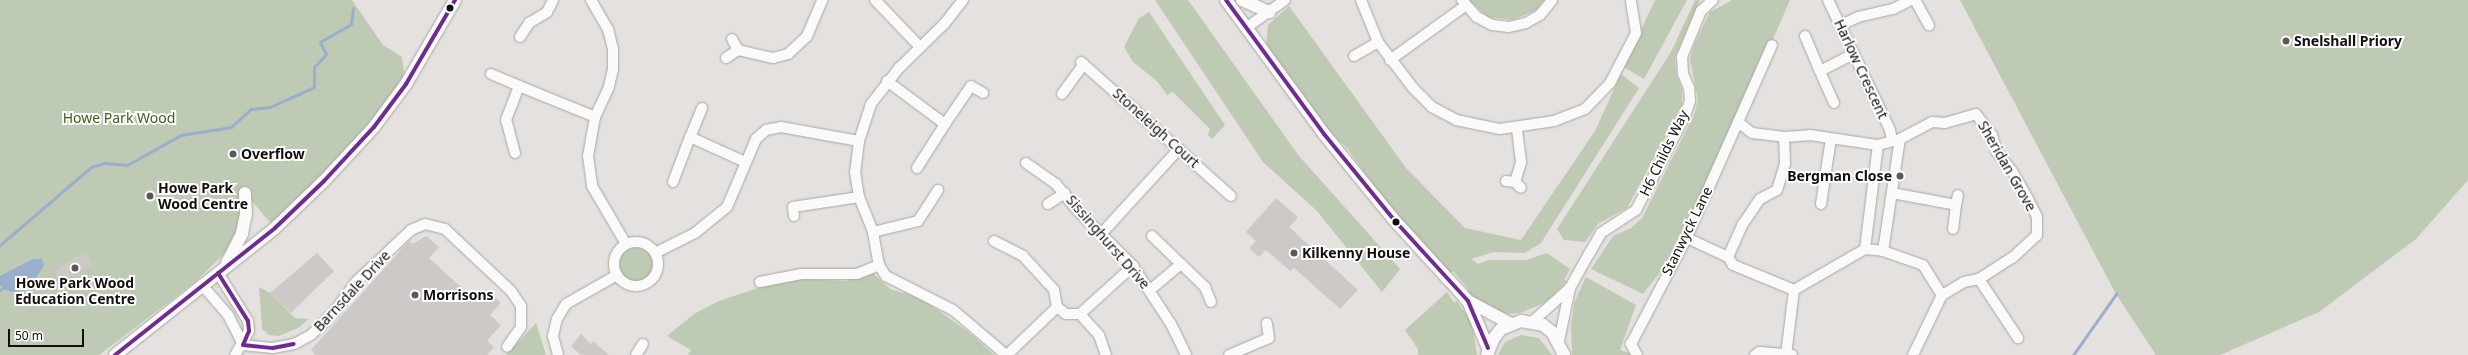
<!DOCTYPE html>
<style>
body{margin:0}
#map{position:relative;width:2468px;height:355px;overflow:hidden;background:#e4e1de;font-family:"Noto Sans",sans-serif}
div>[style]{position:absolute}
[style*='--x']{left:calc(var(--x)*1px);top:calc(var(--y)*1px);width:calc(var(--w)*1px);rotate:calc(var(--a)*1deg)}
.green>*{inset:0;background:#becab3}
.round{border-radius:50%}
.water>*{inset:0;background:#9aaece}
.stream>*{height:3px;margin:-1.5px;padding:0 1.5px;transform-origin:1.5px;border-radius:1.5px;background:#9aaece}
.building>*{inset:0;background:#ccc9c7;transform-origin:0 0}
.roads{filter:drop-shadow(0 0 1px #a8a6a4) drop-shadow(0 0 1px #a8a6a4)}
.minor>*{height:10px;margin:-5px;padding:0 5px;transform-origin:5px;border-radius:5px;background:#fbfafa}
.minor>.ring{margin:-5px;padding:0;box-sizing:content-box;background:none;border:10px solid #fbfafa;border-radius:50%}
.tertiary>*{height:12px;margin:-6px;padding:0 6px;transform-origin:6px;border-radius:6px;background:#fbfafa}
.bus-1>*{height:4px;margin:-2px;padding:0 2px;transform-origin:2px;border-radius:2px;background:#6e2c91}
.dots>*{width:11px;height:11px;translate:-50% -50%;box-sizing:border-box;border:2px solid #fff;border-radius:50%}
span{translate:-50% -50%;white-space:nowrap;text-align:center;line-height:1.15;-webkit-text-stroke:4px #fff;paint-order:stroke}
.poi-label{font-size:14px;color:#120f0e;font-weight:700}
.left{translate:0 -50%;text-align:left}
.right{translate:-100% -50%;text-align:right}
.street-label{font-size:14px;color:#120f0e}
.park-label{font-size:14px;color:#3b611b}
.scale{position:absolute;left:8px;top:329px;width:76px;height:18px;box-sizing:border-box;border:2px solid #120f0e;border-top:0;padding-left:5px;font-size:12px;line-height:14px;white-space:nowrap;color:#120f0e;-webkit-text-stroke:3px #fff;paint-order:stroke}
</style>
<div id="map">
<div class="green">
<i style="clip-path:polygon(0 0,352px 0,383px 45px,402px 57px,406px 84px,275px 228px,245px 193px,240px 206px,239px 224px,230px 248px,195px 282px,99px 355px,0 355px)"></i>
<i style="clip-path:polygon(1155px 0,1188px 0,1299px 156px,1400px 269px,1382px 292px,1317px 211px,1263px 162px)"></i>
<i style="clip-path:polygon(1469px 0,1545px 0,1536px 10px,1513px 20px,1488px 17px)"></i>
<i style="clip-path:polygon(1655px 0,1687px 0,1644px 79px,1624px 67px)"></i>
<i style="clip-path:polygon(1695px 0,1700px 0,1675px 57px,1676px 74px,1682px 90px,1682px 106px,1627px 208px,1599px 223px,1585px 242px,1564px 240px,1557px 229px,1671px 52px)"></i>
<i style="clip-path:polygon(1732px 0,1790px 0,1687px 238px,1643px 294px,1591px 269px,1613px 236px,1631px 228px,1642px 218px,1694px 115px,1698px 100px,1690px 59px,1694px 45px,1710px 12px)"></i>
<i style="clip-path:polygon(1960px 0,2468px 0,2468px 180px,2416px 239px,2319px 312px,2220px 355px,2156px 355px,2116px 294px)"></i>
<i style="clip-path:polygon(1289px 6px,1406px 168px,1465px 228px,1521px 240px,1595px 131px,1621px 74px,1639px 88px,1541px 243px,1525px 253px,1494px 252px,1471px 259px,1478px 264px,1488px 260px,1526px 260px,1547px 253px,1570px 269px,1564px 280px,1567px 281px,1547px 302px,1520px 313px,1508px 314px,1484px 308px,1467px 293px,1469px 290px,1453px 271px,1449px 274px,1376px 190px,1348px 149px,1324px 126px,1266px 49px,1268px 25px)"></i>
<i style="clip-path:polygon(1149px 12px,1225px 125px,1212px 139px,1208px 135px,1210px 129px,1173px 92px,1167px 95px,1157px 81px,1133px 62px,1124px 47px,1139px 18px)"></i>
<i class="round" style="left:619px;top:248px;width:34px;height:34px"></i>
<i style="clip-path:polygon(873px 273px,890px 289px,921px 298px,971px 334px,994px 355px,688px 355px,691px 350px,667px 336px,694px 314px,719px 301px,767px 285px,801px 279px,845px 281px)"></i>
<i style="clip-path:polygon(1586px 277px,1636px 305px,1620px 350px,1637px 355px,1572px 355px,1571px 327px,1574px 303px)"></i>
<i style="clip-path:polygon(259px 287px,270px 293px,295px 318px,309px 319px,298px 328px,279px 336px,269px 335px,262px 329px)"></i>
<i style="clip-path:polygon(1447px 292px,1454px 303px,1457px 301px,1472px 323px,1477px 355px,1418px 355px,1418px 349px,1405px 330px)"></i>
<i style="clip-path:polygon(536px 323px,546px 355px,506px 355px)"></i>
<i style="clip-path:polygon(1521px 335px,1539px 338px,1552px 355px,1498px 355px,1505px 342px)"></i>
</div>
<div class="water">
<i style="clip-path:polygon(33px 259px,42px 259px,44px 266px,30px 286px,16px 292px,7px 291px,0 285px,0 276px)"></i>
</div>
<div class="stream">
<i style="--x:0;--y:245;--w:120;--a:-40.6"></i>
<i style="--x:91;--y:167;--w:15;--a:-16"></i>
<i style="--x:105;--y:163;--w:22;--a:5"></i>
<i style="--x:127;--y:165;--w:62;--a:-29.1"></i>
<i style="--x:181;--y:135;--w:51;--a:-9.1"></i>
<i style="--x:231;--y:127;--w:27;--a:-42"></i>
<i style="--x:251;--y:109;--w:19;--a:-6"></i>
<i style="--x:270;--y:107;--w:48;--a:-24.4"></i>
<i style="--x:314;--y:87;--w:20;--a:-90"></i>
<i style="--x:314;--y:67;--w:18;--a:-47"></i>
<i style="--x:326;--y:54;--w:13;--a:-117"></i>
<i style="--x:320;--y:42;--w:36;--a:-30"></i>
<i style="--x:351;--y:24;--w:16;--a:-83"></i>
<i style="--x:0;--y:290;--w:4;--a:-34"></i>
<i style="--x:2073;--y:355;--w:75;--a:-54.8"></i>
</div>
<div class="building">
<i style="clip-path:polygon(1276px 198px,1298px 217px,1289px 227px,1358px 290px,1340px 309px,1294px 268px,1290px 271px,1266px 250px,1259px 257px,1249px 248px,1256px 241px,1246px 232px)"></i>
<i style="clip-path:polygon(426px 236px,439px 247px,429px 258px,475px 300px,485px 289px,501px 303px,490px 315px,501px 325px,487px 341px,494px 347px,487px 355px,316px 355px,311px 350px,409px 241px,413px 244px)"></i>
<i style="left:86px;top:252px;width:14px;height:36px;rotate:60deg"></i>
<i style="clip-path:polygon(317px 253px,334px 271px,291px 313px,270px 293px)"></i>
<i style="clip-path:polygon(581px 334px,591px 344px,593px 341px,609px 355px,581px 355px,571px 346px)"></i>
</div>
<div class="roads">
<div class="minor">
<i style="--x:591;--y:0;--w:34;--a:60"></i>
<i style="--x:608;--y:29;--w:21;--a:76"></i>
<i style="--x:613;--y:49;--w:20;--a:90"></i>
<i style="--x:613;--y:69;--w:18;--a:103"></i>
<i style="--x:609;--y:87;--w:33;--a:115"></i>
<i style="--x:595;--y:117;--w:40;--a:100"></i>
<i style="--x:588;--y:156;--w:30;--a:82"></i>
<i style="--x:592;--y:186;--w:67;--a:59.6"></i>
<i style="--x:875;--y:0;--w:65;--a:46.2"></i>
<i style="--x:963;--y:0;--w:31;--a:128"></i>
<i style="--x:944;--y:24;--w:63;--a:135.6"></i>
<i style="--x:899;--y:68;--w:46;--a:127.9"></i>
<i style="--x:871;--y:104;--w:39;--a:108"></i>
<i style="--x:859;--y:141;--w:31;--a:97"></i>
<i style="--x:855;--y:172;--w:25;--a:81"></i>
<i style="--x:859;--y:197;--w:38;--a:68"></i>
<i style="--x:873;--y:232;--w:34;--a:80"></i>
<i style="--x:879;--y:265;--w:13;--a:58"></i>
<i style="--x:886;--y:276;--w:75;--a:26.9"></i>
<i style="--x:953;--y:310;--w:70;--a:40.3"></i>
<i style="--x:1361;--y:0;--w:45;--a:68"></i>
<i style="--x:1378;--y:42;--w:58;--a:52.7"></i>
<i style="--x:1413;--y:88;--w:27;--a:45"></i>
<i style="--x:1432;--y:107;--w:27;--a:28"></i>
<i style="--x:1456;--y:120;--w:45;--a:11.6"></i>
<i style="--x:1500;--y:129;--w:55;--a:-8.4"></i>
<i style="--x:1554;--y:121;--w:33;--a:-21"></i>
<i style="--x:1585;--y:109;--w:36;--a:-46"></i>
<i style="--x:1610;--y:83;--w:56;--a:-62.5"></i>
<i style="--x:1636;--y:33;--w:33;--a:-99"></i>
<i style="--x:1462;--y:0;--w:23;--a:49"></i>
<i style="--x:1477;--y:17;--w:17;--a:28"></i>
<i style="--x:1492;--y:25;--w:17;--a:7"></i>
<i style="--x:1509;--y:27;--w:17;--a:-13"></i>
<i style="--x:1526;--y:23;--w:16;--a:-30"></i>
<i style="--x:1540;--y:15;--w:19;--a:-51"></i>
<i style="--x:1828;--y:0;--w:144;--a:64.5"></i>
<i style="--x:1890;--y:130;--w:10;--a:79"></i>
<i style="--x:1915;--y:0;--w:29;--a:61"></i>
<i style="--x:1841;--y:25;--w:19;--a:-25"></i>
<i style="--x:1858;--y:17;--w:36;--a:-13"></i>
<i style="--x:1893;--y:9;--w:20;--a:-27"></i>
<i style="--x:1246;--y:28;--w:48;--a:-35.7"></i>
<i style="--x:1805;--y:36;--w:38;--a:67"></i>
<i style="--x:520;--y:37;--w:17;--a:-57"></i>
<i style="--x:529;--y:23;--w:21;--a:-31"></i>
<i style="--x:547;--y:12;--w:13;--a:-63"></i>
<i style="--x:732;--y:39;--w:13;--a:61"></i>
<i style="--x:1354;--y:56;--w:28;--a:-30"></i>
<i style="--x:726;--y:58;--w:14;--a:-34"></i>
<i style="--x:738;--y:50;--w:36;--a:13"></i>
<i style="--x:773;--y:58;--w:16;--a:-15"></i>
<i style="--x:788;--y:54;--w:26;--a:-43"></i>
<i style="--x:807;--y:36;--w:39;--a:-67"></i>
<i style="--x:1390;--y:60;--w:92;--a:-35.8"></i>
<i style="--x:1081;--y:62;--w:201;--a:41.8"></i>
<i style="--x:491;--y:74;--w:30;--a:23"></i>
<i style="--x:887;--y:81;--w:72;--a:36.6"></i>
<i style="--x:945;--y:124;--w:46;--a:-55.6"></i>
<i style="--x:971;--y:86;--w:14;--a:30"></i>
<i style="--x:1062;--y:94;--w:37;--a:-54"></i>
<i style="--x:1834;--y:103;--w:35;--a:-114"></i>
<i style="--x:1820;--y:71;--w:38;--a:-27"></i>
<i style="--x:702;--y:108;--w:31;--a:112"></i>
<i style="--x:690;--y:137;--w:60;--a:24.4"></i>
<i style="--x:1738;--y:122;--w:84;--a:-66.2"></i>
<i style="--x:515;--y:153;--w:34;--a:-105"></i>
<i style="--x:506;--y:120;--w:36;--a:-69"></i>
<i style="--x:519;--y:86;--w:82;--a:22.2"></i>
<i style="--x:1026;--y:163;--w:37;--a:35"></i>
<i style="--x:1056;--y:184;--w:35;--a:51"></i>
<i style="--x:1078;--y:211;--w:78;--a:45"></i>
<i style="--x:1133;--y:266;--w:69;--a:56.8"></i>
<i style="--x:1171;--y:324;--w:34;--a:64"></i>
<i style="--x:917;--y:168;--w:52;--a:-57.5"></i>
<i style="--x:1506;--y:181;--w:9;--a:6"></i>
<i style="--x:1515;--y:182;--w:8;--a:45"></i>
<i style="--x:673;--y:182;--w:48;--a:-69.3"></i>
<i style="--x:1515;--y:182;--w:21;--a:-73"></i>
<i style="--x:1521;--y:162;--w:34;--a:-97"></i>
<i style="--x:1892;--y:193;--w:65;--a:10.6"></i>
<i style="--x:1956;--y:205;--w:24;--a:97"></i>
<i style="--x:1048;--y:204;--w:20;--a:-33"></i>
<i style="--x:1821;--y:204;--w:66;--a:-81.3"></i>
<i style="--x:1956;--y:205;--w:10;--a:-79"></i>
<i style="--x:794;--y:216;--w:9;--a:-96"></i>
<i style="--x:793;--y:207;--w:67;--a:-8.6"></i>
<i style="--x:873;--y:232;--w:46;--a:-13.7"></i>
<i style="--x:918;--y:221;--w:37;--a:-57"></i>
<i style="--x:1102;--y:233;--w:114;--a:-47.5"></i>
<i style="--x:1152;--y:236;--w:74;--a:43.9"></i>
<i style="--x:1205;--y:287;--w:16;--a:68"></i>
<i style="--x:1687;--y:238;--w:45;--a:24.9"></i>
<i style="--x:994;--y:241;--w:33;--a:27"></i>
<i style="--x:1023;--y:256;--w:46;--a:47.6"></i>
<i style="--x:1054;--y:290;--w:17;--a:80"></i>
<i class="ring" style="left:614px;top:242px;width:34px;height:34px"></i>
<i style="--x:1865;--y:249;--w:18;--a:6"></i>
<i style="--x:1883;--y:251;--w:42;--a:19.3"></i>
<i style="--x:1923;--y:265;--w:36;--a:58"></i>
<i style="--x:1883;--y:251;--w:113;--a:-81.4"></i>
<i style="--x:655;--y:253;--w:45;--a:-26.6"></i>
<i style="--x:695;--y:233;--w:41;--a:-39.1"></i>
<i style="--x:727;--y:207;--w:74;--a:-66.9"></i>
<i style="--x:756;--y:139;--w:13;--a:-42"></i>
<i style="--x:766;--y:130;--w:15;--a:-11"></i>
<i style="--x:781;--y:127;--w:79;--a:10.2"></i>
<i style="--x:218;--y:273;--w:57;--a:58"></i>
<i style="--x:248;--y:321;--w:10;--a:84"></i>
<i style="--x:249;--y:331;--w:28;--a:120"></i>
<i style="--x:1979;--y:279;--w:71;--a:56.5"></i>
<i style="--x:760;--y:282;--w:42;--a:-11"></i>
<i style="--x:801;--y:274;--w:56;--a:0"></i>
<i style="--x:857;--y:274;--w:24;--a:-22"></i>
<i style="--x:202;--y:285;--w:40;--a:49"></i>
<i style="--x:228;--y:315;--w:34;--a:63"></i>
<i style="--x:1150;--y:290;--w:40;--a:-40"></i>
<i style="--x:1794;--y:290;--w:66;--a:-157.7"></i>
<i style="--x:1733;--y:265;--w:9;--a:-122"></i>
<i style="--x:1728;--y:257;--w:36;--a:-66"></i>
<i style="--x:1743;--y:224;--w:30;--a:-56"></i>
<i style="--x:1760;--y:199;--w:19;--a:-28"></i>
<i style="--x:1777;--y:190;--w:27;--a:-73"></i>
<i style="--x:1785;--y:164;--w:27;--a:-92"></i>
<i style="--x:1784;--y:137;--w:26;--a:-4"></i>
<i style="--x:1810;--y:135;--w:69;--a:8.4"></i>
<i style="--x:1878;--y:145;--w:23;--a:-15"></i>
<i style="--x:1900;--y:139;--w:36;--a:-28"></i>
<i style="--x:1932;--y:122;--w:13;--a:4"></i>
<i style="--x:1945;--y:123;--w:32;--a:-16"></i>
<i style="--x:1976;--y:114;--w:26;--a:53"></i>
<i style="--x:1992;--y:135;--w:18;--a:74"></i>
<i style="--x:1997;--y:152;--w:24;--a:52"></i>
<i style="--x:2012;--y:171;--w:34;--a:60"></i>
<i style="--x:2029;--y:201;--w:18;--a:63"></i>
<i style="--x:2037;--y:217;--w:18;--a:90"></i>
<i style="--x:2037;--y:235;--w:33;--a:137"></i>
<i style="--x:2013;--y:257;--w:40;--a:147.1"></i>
<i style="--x:1979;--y:279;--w:15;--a:169"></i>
<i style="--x:1964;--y:282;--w:26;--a:149"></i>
<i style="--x:1080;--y:314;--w:28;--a:48"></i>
<i style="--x:1099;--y:335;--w:21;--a:71"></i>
<i style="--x:1532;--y:322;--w:51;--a:-41.8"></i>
<i style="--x:1559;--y:341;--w:54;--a:-78.3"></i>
<i style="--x:1570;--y:288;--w:39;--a:-61"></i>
<i style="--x:1589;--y:254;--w:24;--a:-60"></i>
<i style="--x:1601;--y:233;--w:42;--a:-33.3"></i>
<i style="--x:1636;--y:210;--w:106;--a:-62.5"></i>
<i style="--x:1685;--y:116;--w:16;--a:-72"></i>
<i style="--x:1690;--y:101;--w:13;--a:-94"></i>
<i style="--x:1689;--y:88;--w:15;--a:-113"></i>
<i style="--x:1683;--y:74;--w:17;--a:-93"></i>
<i style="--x:1682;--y:57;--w:50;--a:-67.6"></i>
<i style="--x:1701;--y:11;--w:16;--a:-43"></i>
<i style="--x:243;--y:345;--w:30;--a:6"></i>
<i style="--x:273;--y:348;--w:21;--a:-11"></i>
<i style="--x:294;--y:344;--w:19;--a:-28"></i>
<i style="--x:311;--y:335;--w:33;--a:-45"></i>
<i style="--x:334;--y:312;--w:37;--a:-54"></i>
<i style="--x:356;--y:282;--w:76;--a:-43.4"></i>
<i style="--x:411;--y:230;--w:15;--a:-23"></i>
<i style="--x:425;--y:224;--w:21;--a:14"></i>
<i style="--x:445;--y:229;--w:91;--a:43.2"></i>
<i style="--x:511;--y:291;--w:18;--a:56"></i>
<i style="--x:521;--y:306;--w:21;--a:90"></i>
<i style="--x:521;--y:327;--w:24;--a:125"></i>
<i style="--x:558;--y:355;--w:20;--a:-105"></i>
<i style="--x:553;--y:336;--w:17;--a:-77"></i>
<i style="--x:557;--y:319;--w:17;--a:-59"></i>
<i style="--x:566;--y:304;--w:59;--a:-29.6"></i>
<i style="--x:636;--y:355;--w:13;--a:-58"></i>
<i style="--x:1007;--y:355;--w:69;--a:-43.8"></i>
<i style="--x:1057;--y:307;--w:11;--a:38"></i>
<i style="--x:1066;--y:314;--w:14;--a:0"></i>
<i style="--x:1080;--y:314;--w:72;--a:-42.2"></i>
<i style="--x:1229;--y:355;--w:43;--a:-23"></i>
<i style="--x:1269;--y:338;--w:15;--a:-98"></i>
<i style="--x:1637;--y:355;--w:13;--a:-119"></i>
<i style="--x:1631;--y:344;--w:116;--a:-62.3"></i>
<i style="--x:1685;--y:241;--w:130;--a:-66"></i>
<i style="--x:1738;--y:122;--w:18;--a:38"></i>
<i style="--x:1752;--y:133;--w:32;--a:7"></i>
<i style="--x:1755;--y:355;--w:6;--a:-31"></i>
<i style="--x:1760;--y:352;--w:32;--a:5"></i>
<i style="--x:1786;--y:355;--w:65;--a:-83"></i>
<i style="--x:1794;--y:290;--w:82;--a:-30"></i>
<i style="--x:1865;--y:249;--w:105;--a:-82.9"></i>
<i style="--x:1913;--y:355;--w:67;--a:-64.2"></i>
</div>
<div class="tertiary">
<i style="--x:1226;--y:0;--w:166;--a:53.8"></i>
<i style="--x:1324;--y:134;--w:112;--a:50.8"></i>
<i style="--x:1395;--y:221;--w:108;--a:47.6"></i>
<i style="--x:1468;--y:301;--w:49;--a:28.1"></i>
<i style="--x:1242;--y:0;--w:30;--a:24"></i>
<i style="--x:227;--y:263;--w:34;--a:-63"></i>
<i style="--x:242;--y:233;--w:19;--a:-78"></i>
<i style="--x:246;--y:214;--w:21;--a:-93"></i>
<i style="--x:1468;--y:301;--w:51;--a:66.9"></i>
<i style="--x:115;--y:355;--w:204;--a:-38.4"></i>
<i style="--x:275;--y:228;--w:68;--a:-43.8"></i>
<i style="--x:324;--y:181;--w:74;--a:-47.2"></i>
<i style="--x:374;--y:127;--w:54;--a:-53.3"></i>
<i style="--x:406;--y:84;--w:97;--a:-59.7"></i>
<i style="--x:1487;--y:355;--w:18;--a:-68"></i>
<i style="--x:1494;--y:338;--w:11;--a:-52"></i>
<i style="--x:1501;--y:329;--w:22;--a:-22"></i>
<i style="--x:1521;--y:321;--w:22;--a:10"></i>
<i style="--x:1543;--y:325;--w:11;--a:38"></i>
<i style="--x:1552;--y:332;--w:26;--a:62"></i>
</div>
</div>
<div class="bus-1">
<i style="--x:1226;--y:0;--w:166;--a:53.8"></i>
<i style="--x:1324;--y:134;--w:112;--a:50.8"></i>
<i style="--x:1395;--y:221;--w:108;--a:47.6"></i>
<i style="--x:1468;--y:301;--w:51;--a:66.9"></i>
<i style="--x:218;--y:273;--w:57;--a:58"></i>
<i style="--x:248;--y:321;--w:10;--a:84"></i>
<i style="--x:249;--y:331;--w:15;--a:113"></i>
<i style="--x:243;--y:345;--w:30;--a:6"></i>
<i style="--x:273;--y:348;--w:21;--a:-11"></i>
<i style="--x:115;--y:355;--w:204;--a:-38.4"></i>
<i style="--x:275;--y:228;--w:68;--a:-43.8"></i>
<i style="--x:324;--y:181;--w:74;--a:-47.2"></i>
<i style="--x:374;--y:127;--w:54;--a:-53.3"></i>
<i style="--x:406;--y:84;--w:97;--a:-59.7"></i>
</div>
<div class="dots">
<i style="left:450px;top:8px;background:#120f0e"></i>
<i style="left:2286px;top:41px;background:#5c5857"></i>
<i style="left:233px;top:154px;background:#5c5857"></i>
<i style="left:1900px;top:176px;background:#5c5857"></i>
<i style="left:150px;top:196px;background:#5c5857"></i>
<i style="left:1396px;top:222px;background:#120f0e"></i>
<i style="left:1294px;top:253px;background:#5c5857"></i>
<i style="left:75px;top:268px;background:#5c5857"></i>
<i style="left:415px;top:295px;background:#5c5857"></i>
</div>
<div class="poi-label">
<span class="left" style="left:2294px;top:41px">Snelshall Priory</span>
<span class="left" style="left:241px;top:154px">Overflow</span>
<span class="right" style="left:1892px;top:176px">Bergman Close</span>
<span class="left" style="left:158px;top:196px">Howe Park<br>Wood Centre</span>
<span class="left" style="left:1302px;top:253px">Kilkenny House</span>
<span style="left:75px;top:291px">Howe Park Wood<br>Education Centre</span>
<span class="left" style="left:423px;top:295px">Morrisons</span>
</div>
<div class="street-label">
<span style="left:1861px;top:69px;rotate:65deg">Harlow Crescent</span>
<span style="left:1156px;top:128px;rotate:42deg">Stoneleigh Court</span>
<span style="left:1664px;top:153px;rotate:-64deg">H6 Childs Way</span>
<span style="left:2007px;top:166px;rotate:60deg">Sheridan Grove</span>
<span style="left:1687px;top:231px;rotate:-64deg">Stanwyck Lane</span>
<span style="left:1108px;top:242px;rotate:49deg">Sissinghurst Drive</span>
<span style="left:352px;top:291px;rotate:-47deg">Barnsdale Drive</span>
</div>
<div class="park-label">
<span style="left:119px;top:118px">Howe Park Wood</span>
</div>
<div class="scale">50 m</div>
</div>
